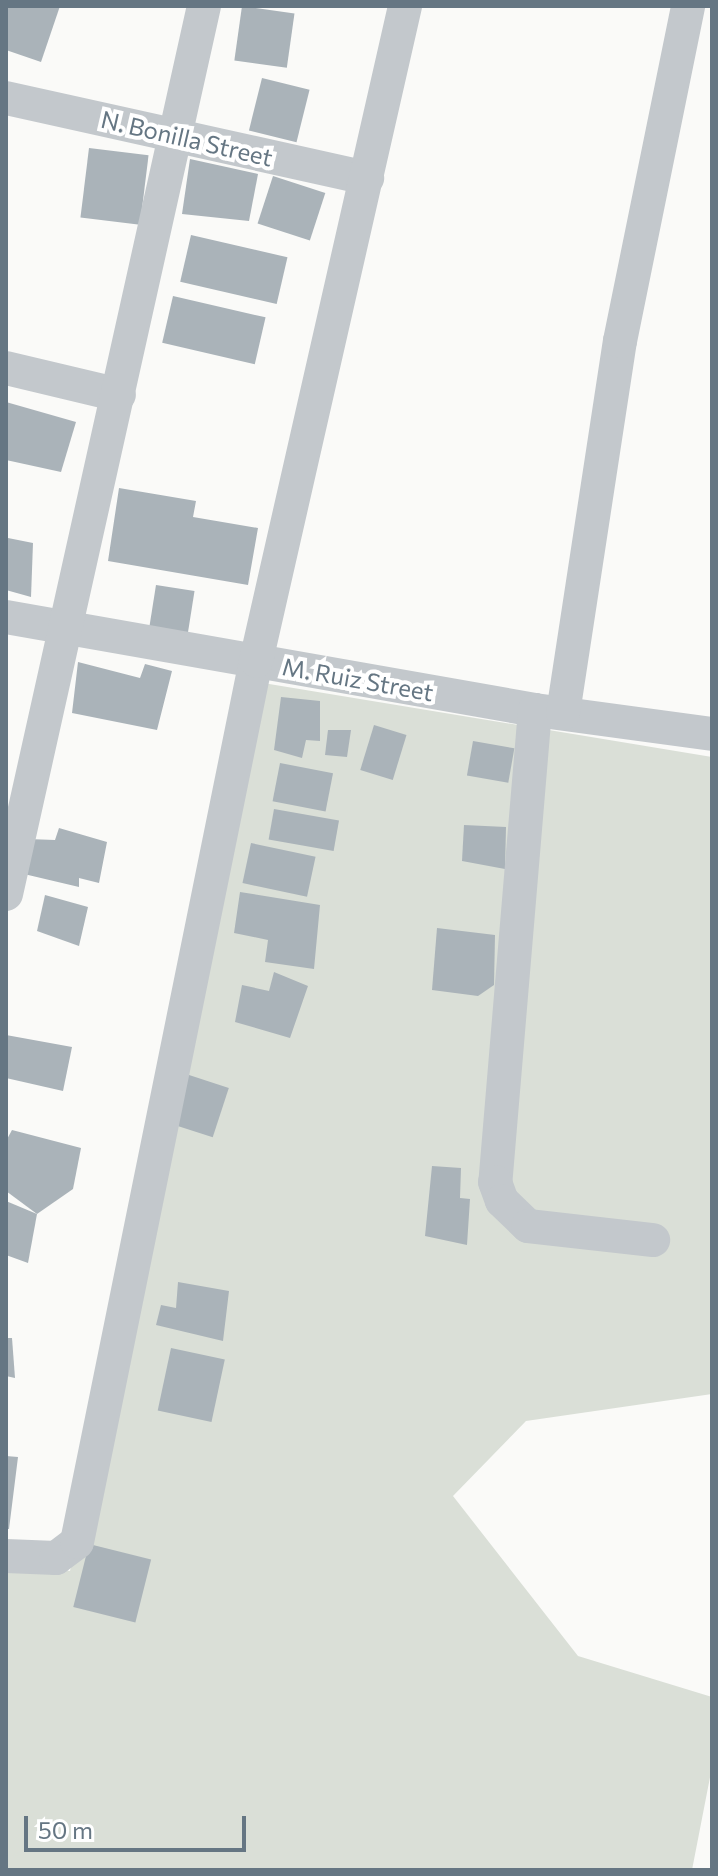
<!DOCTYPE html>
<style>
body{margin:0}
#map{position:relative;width:718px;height:1876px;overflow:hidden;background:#fafaf8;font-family:Commissioner,sans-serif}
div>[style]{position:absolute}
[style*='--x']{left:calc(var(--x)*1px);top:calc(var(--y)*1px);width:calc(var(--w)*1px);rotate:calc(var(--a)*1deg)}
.green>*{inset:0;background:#dadfd7}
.building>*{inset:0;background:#aab3b9;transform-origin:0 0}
.minor>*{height:34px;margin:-17px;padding:0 17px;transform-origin:17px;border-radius:17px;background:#c3c8cc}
span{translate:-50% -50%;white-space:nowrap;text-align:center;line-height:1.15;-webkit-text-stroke:8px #fff;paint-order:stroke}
.street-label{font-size:24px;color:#657683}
.frame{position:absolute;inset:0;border:8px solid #657683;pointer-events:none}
.scale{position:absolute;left:24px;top:1816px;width:222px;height:36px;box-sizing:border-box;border:4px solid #657683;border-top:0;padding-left:10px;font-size:24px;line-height:28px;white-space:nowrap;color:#657683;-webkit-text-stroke:6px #fff;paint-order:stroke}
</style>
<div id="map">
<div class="green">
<i style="clip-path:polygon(251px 681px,712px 757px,712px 1394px,526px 1421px,453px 1496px,578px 1656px,712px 1697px,712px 1767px,692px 1870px,6px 1870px,6px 1559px,70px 1571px)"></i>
</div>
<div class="building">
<i style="clip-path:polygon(6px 6px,60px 6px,41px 62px,6px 50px)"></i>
<i style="left:242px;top:6px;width:53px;height:55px;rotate:8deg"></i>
<i style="left:262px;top:78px;width:49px;height:54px;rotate:14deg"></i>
<i style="left:89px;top:148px;width:60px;height:70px;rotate:7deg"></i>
<i style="clip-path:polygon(190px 159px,258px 174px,249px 221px,182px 214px)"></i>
<i style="left:273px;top:176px;width:55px;height:50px;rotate:18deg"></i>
<i style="left:191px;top:235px;width:99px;height:48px;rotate:13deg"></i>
<i style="left:173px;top:296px;width:95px;height:48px;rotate:13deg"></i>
<i style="clip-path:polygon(6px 402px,76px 422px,61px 472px,6px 460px)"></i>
<i style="clip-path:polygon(119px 488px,196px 501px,193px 517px,258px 528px,248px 585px,108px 561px)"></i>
<i style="clip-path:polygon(8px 538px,33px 543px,31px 597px,6px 590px)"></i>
<i style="left:156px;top:585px;width:39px;height:44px;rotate:9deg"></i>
<i style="clip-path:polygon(78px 662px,140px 678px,145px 664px,172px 671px,157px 730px,72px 713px)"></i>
<i style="clip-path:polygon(281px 697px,320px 701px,320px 741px,306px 740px,302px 758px,274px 750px)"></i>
<i style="left:374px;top:725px;width:34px;height:47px;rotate:17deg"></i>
<i style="clip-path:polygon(328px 730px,351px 730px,347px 757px,325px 755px)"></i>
<i style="left:473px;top:741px;width:42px;height:35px;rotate:10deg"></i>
<i style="left:280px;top:763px;width:54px;height:39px;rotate:11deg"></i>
<i style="left:274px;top:809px;width:66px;height:31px;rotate:10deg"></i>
<i style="clip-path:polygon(464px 825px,506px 827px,505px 869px,462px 861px)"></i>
<i style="clip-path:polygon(59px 828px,107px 842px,99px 883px,79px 878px,79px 887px,24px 874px,28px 839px,55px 840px)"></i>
<i style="left:251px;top:843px;width:66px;height:41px;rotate:12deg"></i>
<i style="clip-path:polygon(240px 892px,320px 905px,314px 969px,265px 962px,268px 940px,234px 933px)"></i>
<i style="clip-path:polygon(45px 895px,88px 907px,79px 946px,37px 931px)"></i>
<i style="clip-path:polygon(437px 928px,495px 935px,494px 985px,478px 996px,432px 990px)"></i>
<i style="clip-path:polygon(274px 972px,308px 986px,290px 1038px,235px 1022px,242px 985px,269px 991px)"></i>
<i style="clip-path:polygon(6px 1035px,72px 1047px,63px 1091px,6px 1078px)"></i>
<i style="left:186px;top:1074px;width:45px;height:52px;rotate:18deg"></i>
<i style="clip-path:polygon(12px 1130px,81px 1148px,73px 1189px,37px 1214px,6px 1191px,6px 1141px)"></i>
<i style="clip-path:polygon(432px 1166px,461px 1168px,460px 1198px,470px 1199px,467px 1245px,425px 1236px)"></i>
<i style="clip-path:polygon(6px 1201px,37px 1214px,28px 1263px,6px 1255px)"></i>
<i style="clip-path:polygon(178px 1282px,229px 1291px,223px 1341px,156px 1325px,161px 1305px,176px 1308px)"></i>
<i style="clip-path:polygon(6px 1338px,12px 1338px,15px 1378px,6px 1376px)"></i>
<i style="left:171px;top:1348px;width:55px;height:64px;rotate:12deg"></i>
<i style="clip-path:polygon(6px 1456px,18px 1457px,9px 1529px,6px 1529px)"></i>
<i style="left:89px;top:1544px;width:64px;height:65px;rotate:14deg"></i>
</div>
<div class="minor">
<i style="--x:6;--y:98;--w:370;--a:12.5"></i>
<i style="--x:6;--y:368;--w:116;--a:13.4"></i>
<i style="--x:6;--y:617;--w:537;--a:9.97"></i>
<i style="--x:535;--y:710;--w:179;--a:7.7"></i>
<i style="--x:535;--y:710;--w:474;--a:94.8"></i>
<i style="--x:495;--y:1182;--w:20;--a:70"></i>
<i style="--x:502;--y:1201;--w:36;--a:44"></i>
<i style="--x:528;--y:1226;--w:126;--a:6.4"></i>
<i style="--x:563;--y:713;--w:376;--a:-81.3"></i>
<i style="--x:620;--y:341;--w:342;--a:-78.5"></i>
<i style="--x:6;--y:894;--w:910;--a:-77.43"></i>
<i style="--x:6;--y:1556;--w:50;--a:2.3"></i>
<i style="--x:56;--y:1558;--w:26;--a:-37"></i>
<i style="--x:77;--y:1542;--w:899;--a:-78.52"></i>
<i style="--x:256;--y:661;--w:672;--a:-77.18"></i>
</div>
<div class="street-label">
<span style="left:187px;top:138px;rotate:13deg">N. Bonilla Street</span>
<span style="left:358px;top:679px;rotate:10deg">M. Ruiz Street</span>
</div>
<div class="frame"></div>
<div class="scale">50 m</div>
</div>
